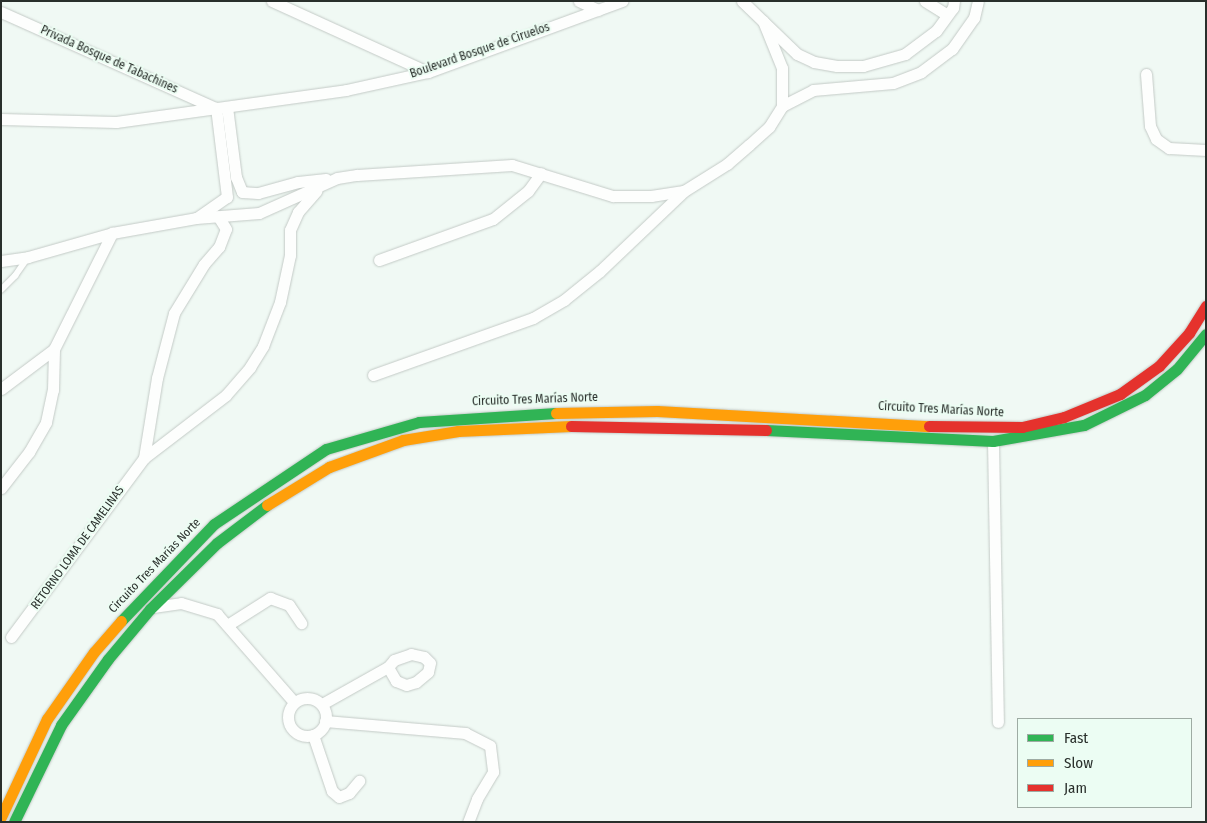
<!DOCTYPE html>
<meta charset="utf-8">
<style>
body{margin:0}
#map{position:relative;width:1207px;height:823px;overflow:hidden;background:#f0f9f4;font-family:"Fira Sans Condensed",sans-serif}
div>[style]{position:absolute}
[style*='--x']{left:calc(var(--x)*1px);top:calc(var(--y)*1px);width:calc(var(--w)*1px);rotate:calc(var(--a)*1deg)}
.roads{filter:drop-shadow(0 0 1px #c3cac6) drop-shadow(0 0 1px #c3cac6)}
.lane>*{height:5.5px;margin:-2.75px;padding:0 2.75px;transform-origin:2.75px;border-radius:2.75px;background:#fdfefd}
.street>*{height:11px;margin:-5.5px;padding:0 5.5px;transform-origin:5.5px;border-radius:5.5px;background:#fdfefd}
.street>.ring{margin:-5.5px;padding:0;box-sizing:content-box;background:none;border:11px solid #fdfefd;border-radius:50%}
.fast>*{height:11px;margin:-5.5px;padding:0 5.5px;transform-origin:5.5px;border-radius:5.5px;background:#30b455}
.slow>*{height:11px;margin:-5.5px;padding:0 5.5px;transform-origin:5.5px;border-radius:5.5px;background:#ff9f0a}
.jam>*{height:11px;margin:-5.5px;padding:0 5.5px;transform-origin:5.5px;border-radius:5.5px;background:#e5322d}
span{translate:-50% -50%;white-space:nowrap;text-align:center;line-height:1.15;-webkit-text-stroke:4px #ecfdf3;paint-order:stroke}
.street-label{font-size:12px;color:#292f2b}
.frame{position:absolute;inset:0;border:2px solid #292f2b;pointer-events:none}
.legend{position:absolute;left:1017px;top:718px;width:175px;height:90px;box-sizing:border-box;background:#ecfdf3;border:1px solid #9eaba3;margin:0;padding:6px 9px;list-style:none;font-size:15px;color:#292f2b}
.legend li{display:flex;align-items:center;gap:10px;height:25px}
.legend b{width:25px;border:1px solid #9eaba3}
</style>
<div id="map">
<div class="roads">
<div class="lane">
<i style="--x:1;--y:290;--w:20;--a:-45"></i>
<i style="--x:15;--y:276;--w:21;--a:-55"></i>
</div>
<div class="street">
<i style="--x:272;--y:1;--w:171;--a:24.5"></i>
<i style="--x:579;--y:1;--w:21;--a:25"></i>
<i style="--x:742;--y:1;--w:76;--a:43.9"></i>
<i style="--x:797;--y:54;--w:19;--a:25"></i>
<i style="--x:814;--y:62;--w:23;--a:10"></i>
<i style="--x:837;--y:66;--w:26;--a:0"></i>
<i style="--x:863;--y:66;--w:44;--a:-15.9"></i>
<i style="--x:905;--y:54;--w:39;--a:-37"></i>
<i style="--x:936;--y:31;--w:29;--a:-54"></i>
<i style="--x:953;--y:8;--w:7;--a:-82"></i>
<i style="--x:925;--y:1;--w:26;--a:32"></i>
<i style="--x:1;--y:12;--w:235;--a:24.1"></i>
<i style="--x:1146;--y:74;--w:52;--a:85.6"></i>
<i style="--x:1150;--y:126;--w:14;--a:65"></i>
<i style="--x:1156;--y:139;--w:16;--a:35"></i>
<i style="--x:1169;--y:148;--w:37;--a:3"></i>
<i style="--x:782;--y:106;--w:35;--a:-27"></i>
<i style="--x:813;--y:90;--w:80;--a:-5"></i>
<i style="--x:893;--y:83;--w:30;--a:-21"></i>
<i style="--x:921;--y:72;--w:39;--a:-37"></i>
<i style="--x:952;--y:49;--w:38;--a:-55"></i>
<i style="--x:974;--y:18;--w:17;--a:-77"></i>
<i style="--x:227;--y:107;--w:71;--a:82.7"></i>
<i style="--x:236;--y:177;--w:16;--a:68"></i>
<i style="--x:242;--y:192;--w:16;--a:4"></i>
<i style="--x:258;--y:193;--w:41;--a:-15.4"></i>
<i style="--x:298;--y:182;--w:28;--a:-6"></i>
<i style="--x:1;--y:119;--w:115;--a:1.5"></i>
<i style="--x:116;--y:122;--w:232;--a:-7.9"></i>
<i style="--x:346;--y:90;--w:84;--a:-12.4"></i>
<i style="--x:428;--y:72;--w:207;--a:-20.1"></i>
<i style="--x:198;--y:217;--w:35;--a:-35"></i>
<i style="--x:227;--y:197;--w:90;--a:-97"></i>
<i style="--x:379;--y:260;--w:121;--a:-19.8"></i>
<i style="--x:493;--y:219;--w:45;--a:-38.7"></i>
<i style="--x:528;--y:191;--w:22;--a:-54"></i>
<i style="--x:1;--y:261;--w:27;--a:-8"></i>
<i style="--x:28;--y:257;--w:87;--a:-15.9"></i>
<i style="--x:112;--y:233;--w:85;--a:-10.1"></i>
<i style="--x:196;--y:218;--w:63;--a:-4.5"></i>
<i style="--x:259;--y:213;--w:85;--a:-24.2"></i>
<i style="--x:337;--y:178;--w:20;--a:-9"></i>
<i style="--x:357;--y:175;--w:155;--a:-3.7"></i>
<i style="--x:512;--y:165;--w:106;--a:17.1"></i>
<i style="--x:613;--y:196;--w:38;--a:0"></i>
<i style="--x:651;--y:196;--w:33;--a:-9"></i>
<i style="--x:684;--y:191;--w:51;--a:-32.1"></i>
<i style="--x:727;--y:164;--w:29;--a:-41"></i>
<i style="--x:749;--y:145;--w:27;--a:-42"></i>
<i style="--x:769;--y:127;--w:25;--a:-58"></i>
<i style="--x:782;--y:106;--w:38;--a:-90"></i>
<i style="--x:782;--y:68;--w:51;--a:-112"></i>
<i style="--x:373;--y:375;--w:170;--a:-19.6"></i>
<i style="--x:533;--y:318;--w:36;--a:-30"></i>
<i style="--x:564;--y:300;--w:46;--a:-38.9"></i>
<i style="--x:600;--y:271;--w:116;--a:-43.6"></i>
<i style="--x:1;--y:389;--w:66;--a:-37"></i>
<i style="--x:54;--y:349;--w:130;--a:-63.4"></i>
<i style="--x:993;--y:441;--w:281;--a:89"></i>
<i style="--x:144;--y:458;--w:81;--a:-80.8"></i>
<i style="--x:157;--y:378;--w:67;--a:-75.3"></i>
<i style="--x:174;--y:313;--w:57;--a:-58.5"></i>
<i style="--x:204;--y:264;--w:23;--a:-49"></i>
<i style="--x:219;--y:247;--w:19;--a:-69"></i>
<i style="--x:226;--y:229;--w:15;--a:-122"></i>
<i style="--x:1;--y:488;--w:46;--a:-52.1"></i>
<i style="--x:29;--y:452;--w:34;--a:-60"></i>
<i style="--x:46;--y:422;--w:33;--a:-78"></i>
<i style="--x:53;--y:390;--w:41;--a:-88.6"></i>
<i style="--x:153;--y:607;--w:28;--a:-8"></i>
<i style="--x:181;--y:603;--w:38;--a:17"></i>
<i style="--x:217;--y:614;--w:117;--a:48.8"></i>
<i style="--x:229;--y:624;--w:49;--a:-32.4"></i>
<i style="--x:270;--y:598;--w:20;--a:20"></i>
<i style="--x:289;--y:605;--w:22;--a:56"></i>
<i style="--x:11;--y:637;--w:223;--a:-53.4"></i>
<i style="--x:144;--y:458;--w:103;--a:-37.5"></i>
<i style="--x:226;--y:395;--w:37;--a:-49"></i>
<i style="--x:250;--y:367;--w:25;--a:-58"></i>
<i style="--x:263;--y:346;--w:47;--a:-68.9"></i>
<i style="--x:280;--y:302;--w:48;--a:-78"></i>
<i style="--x:290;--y:255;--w:25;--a:-90"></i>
<i style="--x:290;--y:230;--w:20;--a:-66"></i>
<i style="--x:298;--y:212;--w:28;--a:-49"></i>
<i class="ring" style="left:288px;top:698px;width:27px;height:27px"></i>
<i style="--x:322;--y:704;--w:76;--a:-29.3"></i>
<i style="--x:388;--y:667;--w:9;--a:-49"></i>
<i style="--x:394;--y:660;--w:18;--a:-19"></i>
<i style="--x:411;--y:654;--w:13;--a:13"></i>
<i style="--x:424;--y:657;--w:8;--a:45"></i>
<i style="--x:430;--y:663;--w:9;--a:103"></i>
<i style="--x:428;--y:672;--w:16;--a:140"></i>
<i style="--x:416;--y:682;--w:10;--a:163"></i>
<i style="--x:406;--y:685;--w:11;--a:-158"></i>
<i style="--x:396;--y:681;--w:16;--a:-120"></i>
<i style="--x:325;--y:721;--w:141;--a:4.9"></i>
<i style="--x:465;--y:733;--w:28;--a:27"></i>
<i style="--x:490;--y:746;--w:26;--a:83"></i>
<i style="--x:493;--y:772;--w:31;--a:121"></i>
<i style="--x:477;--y:799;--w:25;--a:111"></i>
<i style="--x:313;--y:735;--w:59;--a:71.3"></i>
<i style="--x:332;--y:791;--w:9;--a:41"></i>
<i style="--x:339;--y:797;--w:11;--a:-22"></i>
<i style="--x:349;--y:793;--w:16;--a:-50"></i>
</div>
<div class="fast">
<i style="--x:766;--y:430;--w:227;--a:2.8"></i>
<i style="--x:993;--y:441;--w:92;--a:-10"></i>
<i style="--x:1084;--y:425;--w:68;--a:-26.2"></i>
<i style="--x:1145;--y:395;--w:41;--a:-39.1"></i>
<i style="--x:1177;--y:369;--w:45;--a:-50.4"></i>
<i style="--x:121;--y:621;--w:134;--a:-46.2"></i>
<i style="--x:214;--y:524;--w:135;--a:-33.8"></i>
<i style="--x:326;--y:449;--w:97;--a:-16.2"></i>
<i style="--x:419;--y:422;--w:137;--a:-3.8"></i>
<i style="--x:14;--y:822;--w:108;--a:-64.1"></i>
<i style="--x:61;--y:725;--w:81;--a:-54.5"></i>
<i style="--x:108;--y:659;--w:65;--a:-50"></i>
<i style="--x:150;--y:609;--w:94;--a:-44.6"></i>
<i style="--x:217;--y:543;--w:63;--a:-37.2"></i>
</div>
<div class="slow">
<i style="--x:556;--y:413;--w:101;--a:-1.1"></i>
<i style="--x:657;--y:411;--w:272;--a:3.2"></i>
<i style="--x:267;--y:505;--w:73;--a:-31.5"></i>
<i style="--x:329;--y:467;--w:79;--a:-20"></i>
<i style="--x:403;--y:440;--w:56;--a:-9.3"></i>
<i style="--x:458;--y:431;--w:113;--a:-2.5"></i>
<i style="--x:1;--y:817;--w:108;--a:-64.9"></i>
<i style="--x:47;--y:719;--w:82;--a:-55"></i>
<i style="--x:94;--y:652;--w:41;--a:-48.9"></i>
</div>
<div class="jam">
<i style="--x:571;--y:426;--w:195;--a:1.2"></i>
<i style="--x:929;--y:426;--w:93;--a:0.6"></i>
<i style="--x:1022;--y:427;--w:43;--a:-13.4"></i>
<i style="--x:1064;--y:417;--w:61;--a:-22.3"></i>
<i style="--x:1120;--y:394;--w:48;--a:-35.7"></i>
<i style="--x:1159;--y:366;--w:45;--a:-47.7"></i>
<i style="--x:1189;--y:333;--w:32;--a:-58"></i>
</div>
</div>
<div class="street-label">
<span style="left:480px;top:51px;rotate:-19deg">Boulevard Bosque de Ciruelos</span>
<span style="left:109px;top:60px;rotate:24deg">Privada Bosque de Tabachines</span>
<span style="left:535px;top:400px;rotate:-2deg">Circuito Tres Marías Norte</span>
<span style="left:941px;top:410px;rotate:3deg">Circuito Tres Marías Norte</span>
<span style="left:78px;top:548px;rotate:-54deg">RETORNO LOMA DE CAMELINAS</span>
<span style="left:155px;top:566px;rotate:-46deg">Circuito Tres Marías Norte</span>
</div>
<div class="frame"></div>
<ul class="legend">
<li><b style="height:6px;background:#30b455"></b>Fast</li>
<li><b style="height:6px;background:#ff9f0a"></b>Slow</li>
<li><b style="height:6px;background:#e5322d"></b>Jam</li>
</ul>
</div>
